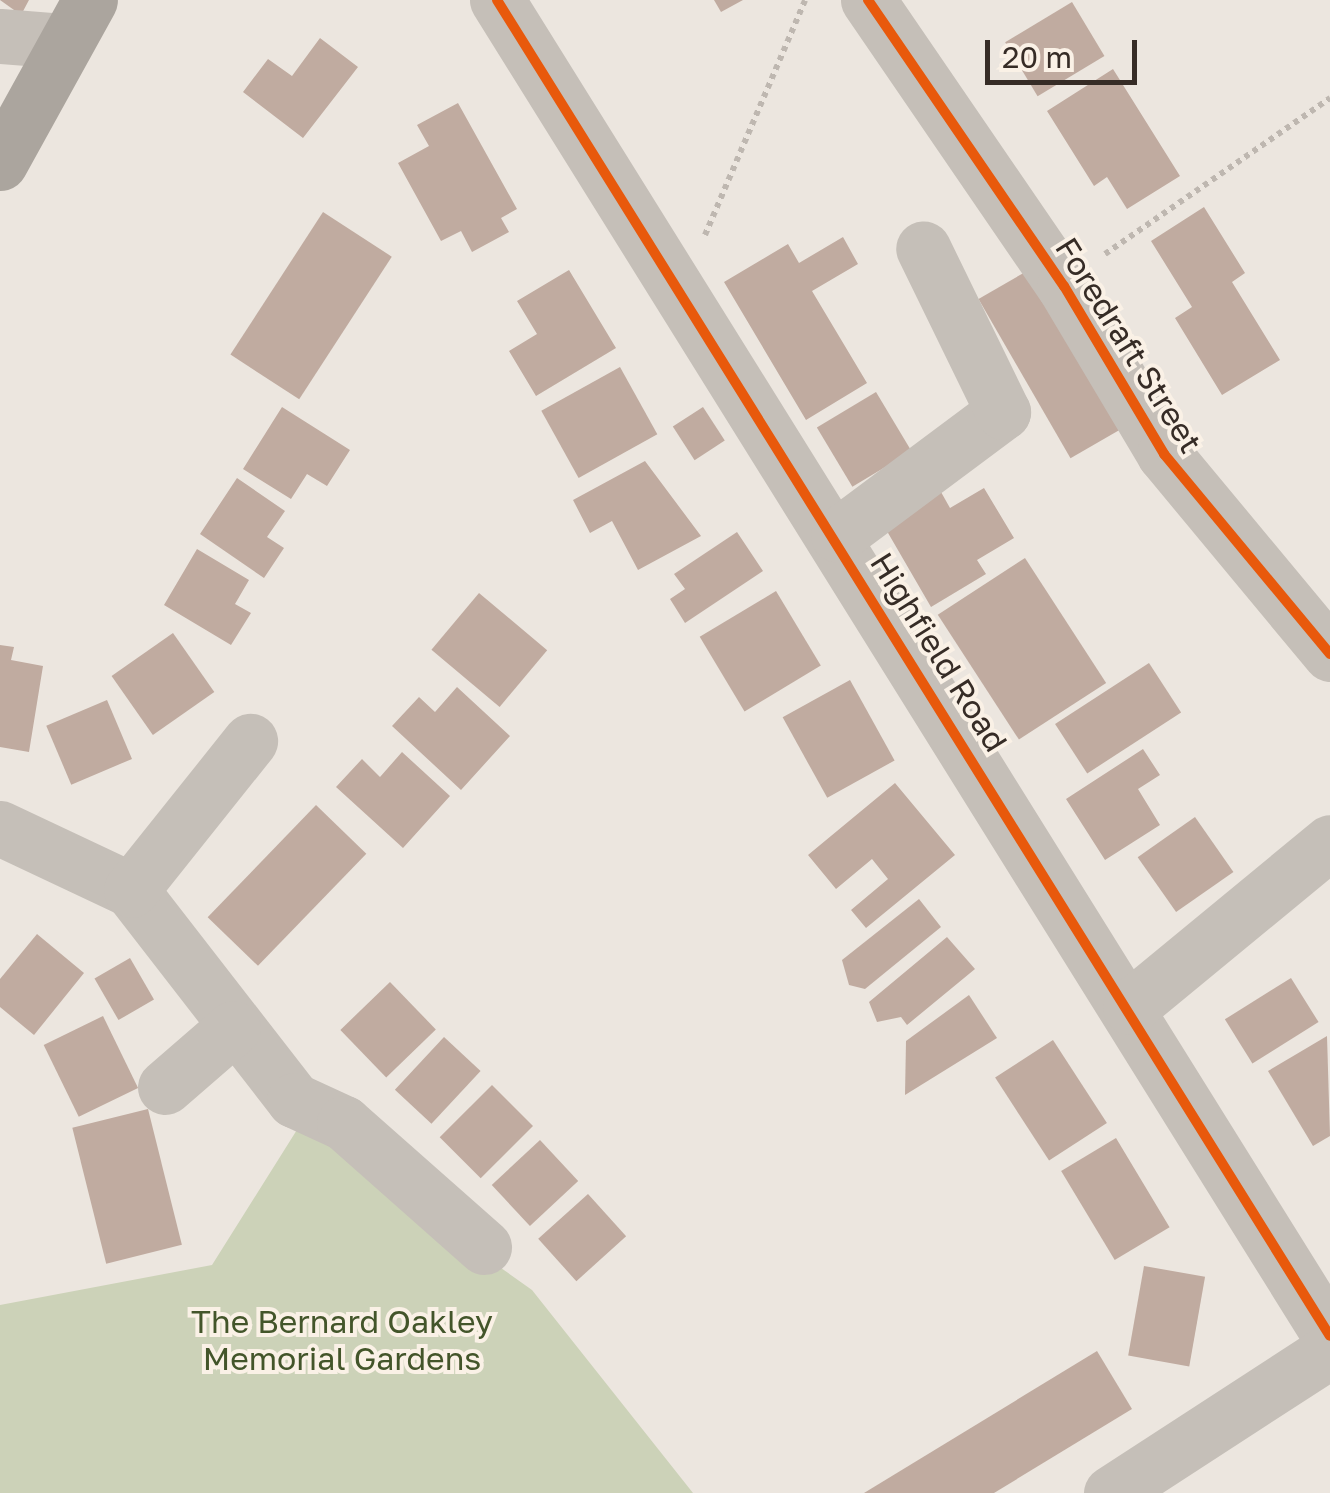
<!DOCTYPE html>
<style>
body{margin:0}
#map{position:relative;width:1330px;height:1493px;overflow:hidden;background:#ece6df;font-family:"Golos Text",sans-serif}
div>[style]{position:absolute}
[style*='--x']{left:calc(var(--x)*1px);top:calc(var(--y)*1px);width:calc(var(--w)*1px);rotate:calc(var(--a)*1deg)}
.green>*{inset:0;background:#ccd2b8}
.building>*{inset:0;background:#c0aba0;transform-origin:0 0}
.path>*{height:6px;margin-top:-3px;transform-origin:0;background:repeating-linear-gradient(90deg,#beb7b0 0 5px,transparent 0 10px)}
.minor>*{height:55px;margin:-27.5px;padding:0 27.5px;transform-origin:27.5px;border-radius:27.5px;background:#c5bfb8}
.highway>*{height:55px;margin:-27.5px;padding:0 27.5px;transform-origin:27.5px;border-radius:27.5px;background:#aba59e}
.cycleway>*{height:10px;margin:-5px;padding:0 5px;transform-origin:5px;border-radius:5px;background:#e8590c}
span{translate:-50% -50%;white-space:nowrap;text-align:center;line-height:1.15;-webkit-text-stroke:8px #faf1e6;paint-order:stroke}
.street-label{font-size:32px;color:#362c26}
.park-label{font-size:32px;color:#43552a}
.scale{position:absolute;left:985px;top:40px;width:152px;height:45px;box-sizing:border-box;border:5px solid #362c26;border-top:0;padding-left:12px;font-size:30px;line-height:35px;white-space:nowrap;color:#362c26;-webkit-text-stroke:8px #faf1e6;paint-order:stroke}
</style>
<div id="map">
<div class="green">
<i style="clip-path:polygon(300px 1125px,532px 1290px,693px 1493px,0 1493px,0 1305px,212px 1265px)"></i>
</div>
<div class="building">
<i style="clip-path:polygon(0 0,29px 0,21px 15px)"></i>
<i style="clip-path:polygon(714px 0,743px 0,721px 12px)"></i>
<i style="left:1072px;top:2px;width:63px;height:78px;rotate:59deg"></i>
<i style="clip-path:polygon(320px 38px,358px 67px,303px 138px,243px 92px,268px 59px,292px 76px)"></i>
<i style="clip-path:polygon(1113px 69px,1180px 176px,1127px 209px,1107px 177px,1094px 186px,1047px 111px)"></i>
<i style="clip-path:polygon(458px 103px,517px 209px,501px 218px,509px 232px,472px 252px,461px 231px,441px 241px,398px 163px,429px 146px,417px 125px)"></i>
<i style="clip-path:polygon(1204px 207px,1245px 273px,1232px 282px,1280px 360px,1222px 395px,1175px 318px,1192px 307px,1151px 241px)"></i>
<i style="left:323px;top:212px;width:82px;height:170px;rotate:33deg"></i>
<i style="clip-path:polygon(843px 237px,858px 264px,812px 291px,867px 383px,806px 420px,724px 282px,788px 244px,799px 263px)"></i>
<i style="clip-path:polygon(569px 270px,616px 348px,536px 396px,509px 351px,537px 334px,517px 301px)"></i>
<i style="left:1027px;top:271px;width:184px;height:56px;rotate:60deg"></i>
<i style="left:620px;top:367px;width:77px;height:90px;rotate:61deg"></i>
<i style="left:876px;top:392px;width:69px;height:69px;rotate:59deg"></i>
<i style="clip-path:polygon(282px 407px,350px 450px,327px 486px,307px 474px,291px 499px,243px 469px)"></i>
<i style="left:703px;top:407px;width:40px;height:36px;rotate:57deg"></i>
<i style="clip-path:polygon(645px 461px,701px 536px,638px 570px,612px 521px,590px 533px,573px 500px)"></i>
<i style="clip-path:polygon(237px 478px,285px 511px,267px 537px,284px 548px,264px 578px,200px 534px)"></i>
<i style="clip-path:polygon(984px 488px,1014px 538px,977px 560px,986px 574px,931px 607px,884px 526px,941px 492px,950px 508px)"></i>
<i style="clip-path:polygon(737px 532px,763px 571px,685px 623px,670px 599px,685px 589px,674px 574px)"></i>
<i style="clip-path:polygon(197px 549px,249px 580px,235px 604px,251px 613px,231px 645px,164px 605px)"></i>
<i style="left:1025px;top:558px;width:149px;height:104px;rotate:57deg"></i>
<i style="left:776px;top:591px;width:87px;height:89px;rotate:59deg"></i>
<i style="left:479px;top:593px;width:89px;height:74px;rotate:40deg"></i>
<i style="left:173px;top:633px;width:72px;height:75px;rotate:55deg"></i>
<i style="clip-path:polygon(0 645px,14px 647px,11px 660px,43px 666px,29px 752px,0 747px)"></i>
<i style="left:1149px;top:663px;width:59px;height:112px;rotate:57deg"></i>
<i style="left:850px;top:680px;width:92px;height:77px;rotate:61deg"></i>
<i style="clip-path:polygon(457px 687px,510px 736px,461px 790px,392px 726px,419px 697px,435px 712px)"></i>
<i style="left:107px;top:700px;width:64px;height:66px;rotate:67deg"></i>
<i style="clip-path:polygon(1143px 749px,1160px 775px,1138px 789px,1160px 825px,1105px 860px,1066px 799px)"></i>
<i style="clip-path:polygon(402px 752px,450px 796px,403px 848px,336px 787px,362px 759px,380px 777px)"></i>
<i style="clip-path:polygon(895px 783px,955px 855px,866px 928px,851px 910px,888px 879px,872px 859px,836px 889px,808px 855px)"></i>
<i style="left:316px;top:805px;width:70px;height:156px;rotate:44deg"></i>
<i style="left:1195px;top:817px;width:67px;height:70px;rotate:55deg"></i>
<i style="clip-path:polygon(919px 899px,941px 927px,865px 989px,849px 985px,842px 960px)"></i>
<i style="clip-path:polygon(37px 934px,84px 973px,34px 1035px,0 1007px,0 979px)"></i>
<i style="clip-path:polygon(947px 937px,975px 969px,907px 1025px,901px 1017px,877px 1022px,869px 1002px)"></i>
<i style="left:130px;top:958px;width:48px;height:41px;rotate:60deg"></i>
<i style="left:1291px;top:978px;width:52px;height:78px;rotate:58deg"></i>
<i style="left:390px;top:982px;width:66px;height:69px;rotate:46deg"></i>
<i style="clip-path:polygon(969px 995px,997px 1038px,905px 1095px,906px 1041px)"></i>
<i style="left:103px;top:1016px;width:80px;height:66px;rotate:64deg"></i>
<i style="clip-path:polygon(1327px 1036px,1330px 1136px,1313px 1146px,1268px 1071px)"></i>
<i style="left:444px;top:1037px;width:50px;height:72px;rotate:43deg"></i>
<i style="left:1053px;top:1040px;width:99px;height:69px;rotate:57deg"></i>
<i style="left:492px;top:1085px;width:58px;height:74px;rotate:45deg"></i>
<i style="left:148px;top:1109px;width:140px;height:78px;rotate:76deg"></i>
<i style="left:1116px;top:1138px;width:104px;height:64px;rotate:59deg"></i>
<i style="left:540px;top:1140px;width:56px;height:66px;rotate:47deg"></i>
<i style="left:588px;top:1194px;width:57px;height:67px;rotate:48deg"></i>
<i style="left:1144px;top:1266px;width:62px;height:91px;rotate:10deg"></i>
<i style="clip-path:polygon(1097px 1351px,1132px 1409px,994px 1493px,864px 1493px)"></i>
</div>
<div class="path">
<i style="--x:705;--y:235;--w:255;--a:-66.9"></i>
<i style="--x:1105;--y:254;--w:274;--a:-34.7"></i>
</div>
<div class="minor">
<i style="--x:497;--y:0;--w:1574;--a:58.06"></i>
<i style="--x:868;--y:0;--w:347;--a:55.6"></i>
<i style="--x:1064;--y:286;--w:196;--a:59.2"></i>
<i style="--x:1164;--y:454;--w:260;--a:50.3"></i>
<i style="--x:0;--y:36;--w:63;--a:4.5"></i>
<i style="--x:838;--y:535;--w:206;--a:-36.7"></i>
<i style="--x:1003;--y:412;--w:182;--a:-116"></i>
<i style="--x:0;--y:828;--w:145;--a:25.3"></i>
<i style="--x:131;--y:890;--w:266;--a:52.2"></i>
<i style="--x:294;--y:1100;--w:55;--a:24.7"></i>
<i style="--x:344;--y:1123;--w:187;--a:41.5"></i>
<i style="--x:131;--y:890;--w:191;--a:-51.4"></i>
<i style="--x:1130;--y:1007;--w:259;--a:-39.5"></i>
<i style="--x:165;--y:1087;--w:90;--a:-40.9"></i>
<i style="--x:1111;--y:1493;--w:261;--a:-33"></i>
</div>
<div class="highway">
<i style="--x:0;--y:163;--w:186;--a:-61.1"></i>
</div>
<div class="cycleway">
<i style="--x:497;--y:0;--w:1574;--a:58.06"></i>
<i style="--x:868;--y:0;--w:347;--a:55.6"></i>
<i style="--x:1064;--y:286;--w:196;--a:59.2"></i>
<i style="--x:1164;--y:454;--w:260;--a:50.3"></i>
</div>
<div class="street-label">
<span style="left:1129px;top:345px;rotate:58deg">Foredraft Street</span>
<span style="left:939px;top:652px;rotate:58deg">Highfield Road</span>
</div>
<div class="park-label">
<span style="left:342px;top:1340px">The Bernard Oakley<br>Memorial Gardens</span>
</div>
<div class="scale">20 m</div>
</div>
